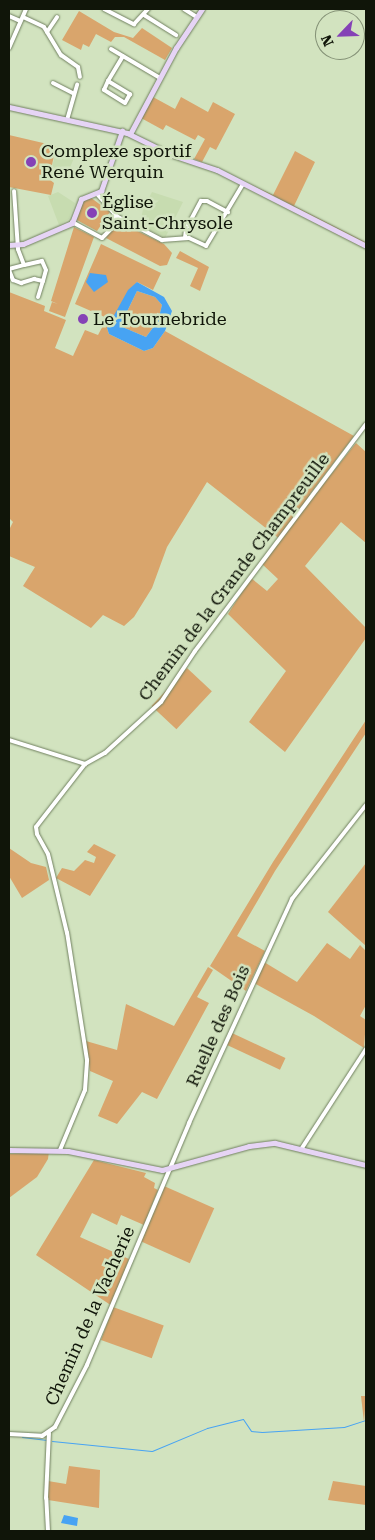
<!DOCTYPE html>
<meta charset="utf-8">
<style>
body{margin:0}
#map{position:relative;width:375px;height:1540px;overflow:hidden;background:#d2e3bf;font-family:"Roboto Serif",serif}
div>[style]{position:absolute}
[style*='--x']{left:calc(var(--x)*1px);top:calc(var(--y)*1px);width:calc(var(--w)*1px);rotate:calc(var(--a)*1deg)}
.built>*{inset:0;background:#c7dcb0}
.green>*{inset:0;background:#d9a56c;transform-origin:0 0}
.water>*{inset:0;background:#47a3f3}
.stream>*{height:1px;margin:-0.5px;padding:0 0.5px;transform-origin:0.5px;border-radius:0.5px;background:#47a3f3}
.roads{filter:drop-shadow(0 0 1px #718160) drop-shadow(0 0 1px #718160)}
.street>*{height:4px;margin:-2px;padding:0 2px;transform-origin:2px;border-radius:2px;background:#fff}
.secondary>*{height:5px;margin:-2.5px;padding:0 2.5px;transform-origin:2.5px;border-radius:2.5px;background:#e6d4f5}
.dots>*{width:14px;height:14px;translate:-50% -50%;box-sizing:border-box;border:2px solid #d2e3bf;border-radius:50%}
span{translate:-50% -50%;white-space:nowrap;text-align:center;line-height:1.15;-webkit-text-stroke:5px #d2e3bf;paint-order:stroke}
.poi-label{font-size:18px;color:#101509}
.left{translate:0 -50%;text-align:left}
.street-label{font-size:18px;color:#101509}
.frame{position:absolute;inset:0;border:10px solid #101509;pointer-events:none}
.north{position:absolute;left:315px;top:10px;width:50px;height:50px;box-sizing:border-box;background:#d2e3bf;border:1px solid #849176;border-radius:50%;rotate:246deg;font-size:14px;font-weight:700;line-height:20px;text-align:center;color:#101509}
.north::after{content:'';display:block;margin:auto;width:18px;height:22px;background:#8542b6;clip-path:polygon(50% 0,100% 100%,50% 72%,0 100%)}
</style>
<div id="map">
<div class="built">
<i style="clip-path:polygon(57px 148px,76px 153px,67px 175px,51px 171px)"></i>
<i style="clip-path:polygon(58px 192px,75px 203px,69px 219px,59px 225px,48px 196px)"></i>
<i style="clip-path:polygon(152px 192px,183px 202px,165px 238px,140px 225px,143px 209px)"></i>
</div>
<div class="green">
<i style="clip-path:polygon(79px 11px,114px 32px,133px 38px,142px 28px,172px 48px,165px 60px,124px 37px,115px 37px,111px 42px,96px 34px,89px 47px,83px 44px,81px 50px,62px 40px)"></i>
<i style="clip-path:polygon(153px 97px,175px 109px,181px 97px,208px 112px,213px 102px,235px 114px,216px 150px,210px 147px,202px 162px,194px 159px,205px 139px,198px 135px,195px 140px,166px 125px,163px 130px,141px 118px)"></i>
<i style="clip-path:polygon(9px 135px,56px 146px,49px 179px,54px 183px,51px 195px,9px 187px)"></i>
<i style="clip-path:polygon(295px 151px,315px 162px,294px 206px,365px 242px,362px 247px,247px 188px,249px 184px,273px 195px)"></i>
<i style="clip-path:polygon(90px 197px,110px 212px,97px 231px,75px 219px,84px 199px)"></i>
<i style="clip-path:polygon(117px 221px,164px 244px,172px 253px,167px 265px,160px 266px,106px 238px)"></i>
<i style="clip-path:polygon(74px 227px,94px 237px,65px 317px,49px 311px,52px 302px,58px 304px,51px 301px)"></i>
<i style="clip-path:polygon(101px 244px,161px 273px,153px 290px,137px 282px,107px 328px,109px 334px,144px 351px,153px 348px,165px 331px,354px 436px,310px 494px,313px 497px,356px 443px,366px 452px,366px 543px,341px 522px,305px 566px,366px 628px,366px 638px,285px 752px,249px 722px,286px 671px,228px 614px,251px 578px,267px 591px,278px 579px,262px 564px,281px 540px,207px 482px,167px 547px,152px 588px,134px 617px,124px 626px,103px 615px,91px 628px,23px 586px,35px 567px,9px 556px,9px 530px,13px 522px,9px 518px,9px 292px,45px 306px,44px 311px,66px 320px,55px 348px,73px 356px,85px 330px,98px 335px,107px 318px,75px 304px)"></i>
<i style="clip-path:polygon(180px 251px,209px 267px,200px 291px,190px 286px,198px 268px,176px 258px)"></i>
<i style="clip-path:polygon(137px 291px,155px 297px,162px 305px,158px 321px,146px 337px,120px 326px)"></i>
<i style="left:187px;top:668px;width:34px;height:52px;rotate:43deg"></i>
<i style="clip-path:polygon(366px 720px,366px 733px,275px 871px,237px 936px,265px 951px,246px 991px,210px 966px,273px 862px)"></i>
<i style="clip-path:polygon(94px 844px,116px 855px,90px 896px,56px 878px,62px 868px,74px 871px,85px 860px,94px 863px,96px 857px,87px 852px)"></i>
<i style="clip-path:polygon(9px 848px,31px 863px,46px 867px,49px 880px,22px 898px,9px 876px)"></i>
<i style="clip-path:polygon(366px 863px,366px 946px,328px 912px)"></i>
<i style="clip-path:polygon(327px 943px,350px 959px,360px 945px,366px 951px,366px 1005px,360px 1016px,366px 1020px,364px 1048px,314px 1016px,254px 983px,264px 962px,297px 982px)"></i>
<i style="clip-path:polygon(208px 967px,213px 970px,197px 997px,209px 1003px,157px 1099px,142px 1092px,117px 1124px,98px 1116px,113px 1081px,90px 1071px,86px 1041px,117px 1050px,126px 1004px,174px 1026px)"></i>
<i style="left:232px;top:1033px;width:59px;height:13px;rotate:25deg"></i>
<i style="clip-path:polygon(49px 1151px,48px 1159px,37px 1177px,9px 1198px,9px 1154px)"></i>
<i style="clip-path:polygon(94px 1160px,146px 1173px,144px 1177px,155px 1183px,154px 1188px,158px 1190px,144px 1225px,121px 1215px,117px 1225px,92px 1213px,80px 1237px,129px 1259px,112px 1306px,36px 1255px)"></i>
<i style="left:164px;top:1186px;width:55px;height:60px;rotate:24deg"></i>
<i style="left:113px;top:1307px;width:54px;height:35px;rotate:20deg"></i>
<i style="clip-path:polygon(361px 1396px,366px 1396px,364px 1422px)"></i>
<i style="clip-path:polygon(69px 1466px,100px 1470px,99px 1508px,48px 1500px,48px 1481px,66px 1484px)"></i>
<i style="clip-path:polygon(333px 1481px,366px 1486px,366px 1505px,328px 1500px)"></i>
</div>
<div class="water">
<i style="clip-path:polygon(90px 273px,106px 275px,108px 282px,94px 292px,86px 282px)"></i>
<i style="clip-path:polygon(evenodd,137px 282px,164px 297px,172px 311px,165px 331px,153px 348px,144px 351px,109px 334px,107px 328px,128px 290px,137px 282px,137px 291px,155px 297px,162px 305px,158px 321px,146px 337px,120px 326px,137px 291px)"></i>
<i style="clip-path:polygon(64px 1515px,78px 1518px,77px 1526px,61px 1523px)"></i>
</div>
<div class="stream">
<i style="--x:22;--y:1437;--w:25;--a:7"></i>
<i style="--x:52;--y:1441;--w:100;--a:5.7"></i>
<i style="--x:152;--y:1451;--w:60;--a:-22.7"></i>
<i style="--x:207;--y:1428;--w:37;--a:-14"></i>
<i style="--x:243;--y:1419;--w:14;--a:56"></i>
<i style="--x:251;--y:1431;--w:11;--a:5"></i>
<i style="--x:262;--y:1432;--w:82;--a:-3.5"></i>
<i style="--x:344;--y:1427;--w:23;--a:-18"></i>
</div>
<div class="roads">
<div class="street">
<i style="--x:104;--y:9;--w:34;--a:27"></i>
<i style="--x:134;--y:24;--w:21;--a:-47"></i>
<i style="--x:184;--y:9;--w:15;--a:32"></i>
<i style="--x:144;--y:15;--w:38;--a:32"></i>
<i style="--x:9;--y:16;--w:12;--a:24"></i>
<i style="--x:23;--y:17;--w:23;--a:25"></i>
<i style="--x:44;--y:27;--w:33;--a:59"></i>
<i style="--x:61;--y:55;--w:21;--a:35"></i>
<i style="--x:78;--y:67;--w:10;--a:79"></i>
<i style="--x:47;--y:32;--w:18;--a:-56"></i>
<i style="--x:9;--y:48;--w:43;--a:-66.4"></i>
<i style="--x:111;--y:49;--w:57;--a:30.6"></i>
<i style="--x:108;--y:81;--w:26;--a:31"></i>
<i style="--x:130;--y:94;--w:10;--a:119"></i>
<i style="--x:125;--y:103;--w:25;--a:-148"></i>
<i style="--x:104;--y:90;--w:10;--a:-66"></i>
<i style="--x:108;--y:81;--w:29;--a:-59"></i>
<i style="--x:53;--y:83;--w:22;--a:27"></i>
<i style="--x:67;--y:120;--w:37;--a:-74"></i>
<i style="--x:97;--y:194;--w:31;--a:48"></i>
<i style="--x:118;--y:217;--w:50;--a:27.6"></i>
<i style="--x:162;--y:240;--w:27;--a:-4"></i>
<i style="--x:189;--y:238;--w:19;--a:25"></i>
<i style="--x:206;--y:246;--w:72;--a:-59.2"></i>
<i style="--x:72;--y:222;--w:34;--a:28"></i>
<i style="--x:102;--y:238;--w:13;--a:-45"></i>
<i style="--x:111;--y:229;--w:16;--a:-76"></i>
<i style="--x:185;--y:238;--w:9;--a:-84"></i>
<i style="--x:186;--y:229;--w:32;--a:-62"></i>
<i style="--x:201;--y:201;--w:6;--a:0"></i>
<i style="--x:207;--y:201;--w:24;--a:28"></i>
<i style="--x:9;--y:269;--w:16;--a:-15"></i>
<i style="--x:24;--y:265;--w:17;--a:-111"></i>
<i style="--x:18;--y:249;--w:58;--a:-93.9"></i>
<i style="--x:9;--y:270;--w:11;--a:68"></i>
<i style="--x:13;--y:280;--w:9;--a:21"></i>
<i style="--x:21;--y:283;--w:14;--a:-17"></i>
<i style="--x:34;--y:279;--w:9;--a:13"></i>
<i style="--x:43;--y:281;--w:11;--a:-75"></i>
<i style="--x:46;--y:270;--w:10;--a:-114"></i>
<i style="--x:42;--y:261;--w:18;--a:167"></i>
<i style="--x:38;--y:297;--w:17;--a:-73"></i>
<i style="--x:9;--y:740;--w:80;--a:17.5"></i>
<i style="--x:302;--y:1148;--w:118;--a:-57.1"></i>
<i style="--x:60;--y:1150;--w:65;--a:-67.4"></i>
<i style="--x:85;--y:1090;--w:30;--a:-86"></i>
<i style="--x:87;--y:1060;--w:129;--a:-98.9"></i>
<i style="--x:67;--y:933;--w:81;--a:-103.5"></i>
<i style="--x:48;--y:854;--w:23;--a:-119"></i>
<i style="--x:37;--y:834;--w:7;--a:-98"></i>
<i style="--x:36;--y:827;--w:80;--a:-52.1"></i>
<i style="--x:85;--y:764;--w:23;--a:-29"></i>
<i style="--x:105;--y:753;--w:76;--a:-42.3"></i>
<i style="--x:161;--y:702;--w:61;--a:-56.3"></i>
<i style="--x:195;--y:651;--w:284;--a:-53"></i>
<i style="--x:9;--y:1434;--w:33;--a:3"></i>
<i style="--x:42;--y:1436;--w:16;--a:-35"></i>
<i style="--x:55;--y:1427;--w:70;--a:-62.7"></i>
<i style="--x:87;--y:1365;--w:263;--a:-67.1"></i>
<i style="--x:189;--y:1123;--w:247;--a:-65.3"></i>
<i style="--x:292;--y:899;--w:120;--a:-51.8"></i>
<i style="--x:48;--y:1531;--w:33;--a:-93"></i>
<i style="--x:46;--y:1498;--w:65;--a:-87.4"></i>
</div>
<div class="secondary">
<i style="--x:9;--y:107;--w:121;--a:12.4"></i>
<i style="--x:127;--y:133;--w:50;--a:26.1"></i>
<i style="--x:172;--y:155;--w:47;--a:18.4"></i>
<i style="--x:217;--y:170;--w:167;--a:27"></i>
<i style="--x:130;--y:134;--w:98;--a:-61.9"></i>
<i style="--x:176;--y:48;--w:47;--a:-56.3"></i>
<i style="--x:9;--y:245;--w:14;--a:-4"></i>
<i style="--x:23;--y:244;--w:53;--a:-23.2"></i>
<i style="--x:72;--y:223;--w:26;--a:-69"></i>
<i style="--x:81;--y:199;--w:22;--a:-22"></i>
<i style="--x:101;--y:191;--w:64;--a:-70.7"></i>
<i style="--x:9;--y:1150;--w:59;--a:1"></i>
<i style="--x:68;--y:1151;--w:96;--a:11.4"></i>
<i style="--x:162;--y:1170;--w:90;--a:-15.4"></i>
<i style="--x:249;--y:1146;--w:26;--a:-7"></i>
<i style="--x:275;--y:1143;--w:94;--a:13.6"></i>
</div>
</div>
<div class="dots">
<i style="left:31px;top:162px;background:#8542b6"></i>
<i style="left:92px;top:213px;background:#8542b6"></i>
<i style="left:83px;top:319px;background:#8542b6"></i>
</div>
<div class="poi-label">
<span class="left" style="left:41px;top:162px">Complexe sportif<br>René Werquin</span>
<span class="left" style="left:102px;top:213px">Église<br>Saint-Chrysole</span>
<span class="left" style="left:93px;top:319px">Le Tournebride</span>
</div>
<div class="street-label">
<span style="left:234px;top:577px;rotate:-53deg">Chemin de la Grande Champreuille</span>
<span style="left:218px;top:1026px;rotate:-66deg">Ruelle des Bois</span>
<span style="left:90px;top:1316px;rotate:-66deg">Chemin de la Vacherie</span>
</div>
<div class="frame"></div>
<div class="north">N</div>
</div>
